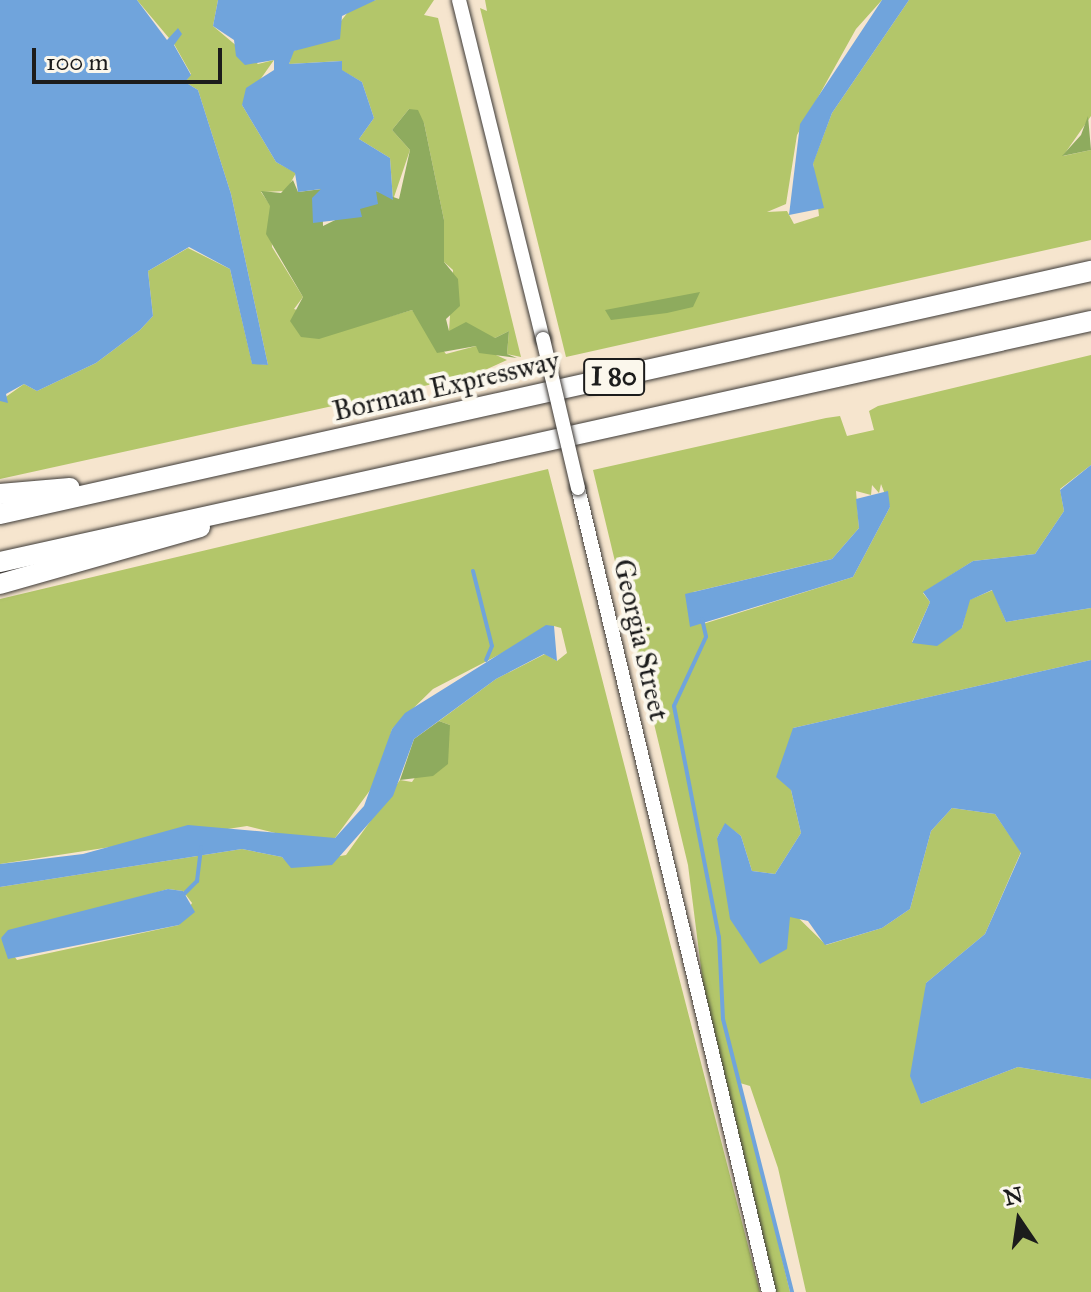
<!DOCTYPE html>
<style>
body{margin:0}
#map{position:relative;width:1091px;height:1292px;overflow:hidden;background:#f6e5ce;font-family:"IM FELL Great Primer",serif}
div>[style]{position:absolute}
[style*='--x']{left:calc(var(--x)*1px);top:calc(var(--y)*1px);width:calc(var(--w)*1px);rotate:calc(var(--a)*1deg)}
.green>*{inset:0;background:#b3c66a}
.forest>*{inset:0;background:#8eab5e}
.water>*{inset:0;background:#70a4dc}
.stream>*{height:4px;margin:-2px;padding:0 2px;transform-origin:2px;border-radius:2px;background:#70a4dc}
.roads{filter:drop-shadow(0 0 2px #3d3a37) drop-shadow(0 0 2px #3d3a37)}
.secondary>*{height:14px;margin:-7px;padding:0 7px;transform-origin:7px;border-radius:7px;background:#fff}
.highway>*{height:20px;margin:-10px;padding:0 10px;transform-origin:10px;border-radius:10px;background:#fff}
.bridges{filter:drop-shadow(0 0 2px #3d3a37) drop-shadow(0 0 2px #3d3a37)}
.secondary-bridge>*{height:14px;margin:-7px;padding:0 7px;transform-origin:7px;border-radius:7px;background:#fff}
span{translate:-50% -50%;white-space:nowrap;text-align:center;line-height:1.15;-webkit-text-stroke:8px #fbf7ec;paint-order:stroke}
.shield-label span{padding:2px 6px;background:#fbf7ec;border:2px solid;border-radius:6px;-webkit-text-stroke-width:0}
.shield-label{font-size:26px;color:#1c1c1c;font-weight:700}
.street-label{font-size:28px;color:#1c1c1c}
.north{position:absolute;left:979px;top:1180px;width:80px;height:80px;-webkit-text-stroke:6px #fbf7ec;paint-order:stroke;rotate:347deg;font-size:22px;font-weight:700;line-height:32px;text-align:center;color:#1c1c1c}
.north::after{content:'';display:block;margin:auto;width:28px;height:36px;background:#1c1c1c;clip-path:polygon(50% 0,100% 100%,50% 72%,0 100%)}
.scale{position:absolute;left:32px;top:48px;width:190px;height:36px;box-sizing:border-box;border:4px solid #1c1c1c;border-top:0;padding-left:10px;font-size:24px;line-height:28px;white-space:nowrap;color:#1c1c1c;-webkit-text-stroke:6px #fbf7ec;paint-order:stroke}
</style>
<div id="map">
<div class="green">
<i style="clip-path:polygon(137px 0,218px 0,213px 26px,258px 64px,274px 60px,242px 105px,276px 162px,296px 173px,286px 191px,261px 192px,270px 205px,272px 247px,303px 297px,294px 309px,350px 328px,412px 310px,446px 354px,476px 346px,507px 360px,474px 375px,0 479px,0 401px,24px 384px,37px 391px,96px 363px,140px 330px,153px 316px,148px 271px,188px 248px,230px 269px,252px 363px,268px 365px,231px 194px,198px 90px,185px 82px,191px 74px,174px 44px)"></i>
<i style="clip-path:polygon(376px 0,434px 0,424px 15px,438px 18px,521px 357px,507px 354px,509px 331px,495px 338px,449px 331px,453px 270px,444px 262px,444px 220px,424px 123px,409px 109px,392px 130px,410px 150px,393px 200px,390px 158px,359px 139px,374px 118px,362px 82px,341px 70px,341px 61px,289px 64px,293px 51px,326px 40px,352px 7px)"></i>
<i style="clip-path:polygon(485px 0,882px 0,856px 29px,797px 135px,786px 204px,767px 212px,787px 211px,794px 224px,819px 216px,813px 163px,832px 113px,909px 0,1091px 0,1091px 116px,1063px 156px,1091px 150px,1091px 240px,566px 357px,480px 8px,487px 11px)"></i>
<i style="clip-path:polygon(evenodd,1091px 355px,1091px 465px,1060px 489px,1064px 511px,1035px 554px,973px 561px,923px 593px,930px 602px,912px 642px,962px 628px,969px 600px,993px 590px,1006px 622px,1091px 608px,1091px 660px,793px 728px,791px 790px,801px 833px,775px 874px,752px 871px,741px 836px,725px 824px,717px 838px,826px 945px,882px 928px,910px 909px,931px 831px,952px 808px,995px 814px,1021px 852px,985px 934px,926px 983px,921px 1104px,1018px 1067px,1091px 1079px,1091px 1292px,806px 1292px,778px 1168px,750px 1086px,740px 1083px,790px 1292px,776px 1292px,703px 984px,688px 865px,593px 470px,826px 418px,840px 416px,847px 436px,874px 430px,869px 411px,878px 406px,1091px 355px,881px 484px,890px 507px,853px 577px,703px 624px,693px 592px,832px 559px,859px 528px,856px 491px,871px 495px,872px 485px,879px 493px,881px 484px)"></i>
<i style="clip-path:polygon(evenodd,548px 469px,760px 1292px,0 1292px,0 887px,242px 849px,282px 857px,290px 865px,346px 855px,400px 780px,412px 782px,450px 725px,439px 721px,496px 679px,545px 654px,557px 661px,567px 653px,561px 628px,554px 626px,433px 689px,392px 729px,379px 778px,335px 838px,312px 842px,247px 826px,0 864px,0 599px,548px 469px,168px 889px,183px 891px,192px 903px,179px 925px,17px 960px,1px 938px,168px 889px)"></i>
</div>
<div class="forest">
<i style="clip-path:polygon(409px 109px,418px 110px,424px 123px,444px 220px,444px 262px,458px 279px,460px 306px,446px 319px,449px 331px,466px 322px,495px 338px,509px 331px,507px 354px,517px 358px,479px 353px,476px 346px,437px 353px,412px 310px,319px 339px,301px 337px,290px 321px,303px 297px,266px 234px,270px 206px,261px 191px,281px 193px,293px 180px,298px 192px,322px 189px,323px 226px,374px 201px,376px 191px,399px 199px,410px 150px,392px 130px)"></i>
<i style="clip-path:polygon(1088px 116px,1091px 150px,1062px 156px,1081px 135px)"></i>
<i style="clip-path:polygon(700px 292px,693px 307px,667px 313px,611px 320px,605px 310px)"></i>
<i style="clip-path:polygon(439px 721px,450px 725px,448px 764px,433px 776px,400px 780px,414px 739px)"></i>
</div>
<div class="water">
<i style="clip-path:polygon(0 0,137px 0,167px 40px,178px 28px,182px 34px,174px 45px,191px 75px,185px 82px,198px 90px,231px 194px,268px 365px,252px 364px,230px 269px,189px 247px,148px 271px,153px 316px,140px 330px,96px 363px,37px 391px,24px 384px,6px 394px,8px 403px,0 401px)"></i>
<i style="clip-path:polygon(218px 0,376px 0,342px 16px,340px 39px,294px 51px,289px 64px,342px 61px,342px 70px,362px 82px,374px 118px,359px 139px,390px 158px,393px 200px,376px 191px,378px 204px,360px 209px,362px 217px,313px 223px,312px 198px,321px 189px,298px 192px,295px 173px,276px 162px,242px 105px,246px 88px,274px 70px,274px 60px,245px 65px,236px 56px,234px 40px,213px 26px)"></i>
<i style="clip-path:polygon(882px 0,909px 0,832px 113px,813px 164px,824px 208px,789px 215px,800px 124px)"></i>
<i style="clip-path:polygon(1091px 465px,1091px 608px,1006px 622px,992px 590px,970px 600px,962px 628px,937px 646px,912px 643px,930px 602px,923px 592px,973px 561px,1035px 554px,1064px 511px,1060px 490px)"></i>
<i style="clip-path:polygon(888px 491px,890px 507px,853px 577px,690px 627px,685px 594px,832px 559px,859px 528px,856px 499px)"></i>
<i style="clip-path:polygon(546px 625px,554px 626px,557px 661px,544px 654px,496px 679px,414px 739px,393px 796px,332px 865px,291px 868px,282px 857px,242px 849px,0 887px,0 864px,83px 854px,188px 825px,335px 838px,364px 806px,392px 729px,405px 713px)"></i>
<i style="clip-path:polygon(1091px 660px,1091px 1079px,1018px 1067px,921px 1104px,910px 1076px,926px 983px,985px 934px,1021px 853px,995px 814px,952px 808px,931px 831px,910px 909px,882px 928px,825px 945px,808px 921px,790px 917px,787px 949px,760px 964px,730px 919px,717px 838px,725px 823px,741px 836px,752px 871px,775px 874px,801px 833px,791px 790px,776px 777px,793px 728px)"></i>
<i style="clip-path:polygon(168px 889px,183px 891px,195px 912px,179px 925px,8px 959px,1px 938px,8px 930px)"></i>
</div>
<div class="stream">
<i style="--x:473;--y:571;--w:77;--a:75.8"></i>
<i style="--x:492;--y:646;--w:15;--a:113"></i>
<i style="--x:702;--y:619;--w:18;--a:77"></i>
<i style="--x:706;--y:637;--w:76;--a:114.9"></i>
<i style="--x:674;--y:706;--w:235;--a:79"></i>
<i style="--x:719;--y:937;--w:82;--a:87.2"></i>
<i style="--x:723;--y:1019;--w:282;--a:75.8"></i>
<i style="--x:181;--y:897;--w:23;--a:-45"></i>
<i style="--x:197;--y:881;--w:34;--a:-83"></i>
</div>
<div class="roads">
<div class="secondary">
<i style="--x:459;--y:0;--w:349;--a:76.1"></i>
<i style="--x:578;--y:488;--w:826;--a:76.64"></i>
</div>
<div class="highway">
<i style="--x:0;--y:494;--w:70;--a:-4.9"></i>
<i style="--x:0;--y:514;--w:1118;--a:-12.56"></i>
<i style="--x:0;--y:562;--w:1117;--a:-12.46"></i>
<i style="--x:0;--y:584;--w:208;--a:-15.9"></i>
</div>
</div>
<div class="bridges">
<div class="secondary-bridge">
<i style="--x:543;--y:339;--w:153;--a:76.8"></i>
</div>
</div>
<div class="shield-label">
<span style="left:614px;top:377px">I 80</span>
</div>
<div class="street-label">
<span style="left:446px;top:386px;rotate:-13deg">Borman Expressway</span>
<span style="left:641px;top:640px;rotate:77deg">Georgia Street</span>
</div>
<div class="north">N</div>
<div class="scale">100 m</div>
</div>
